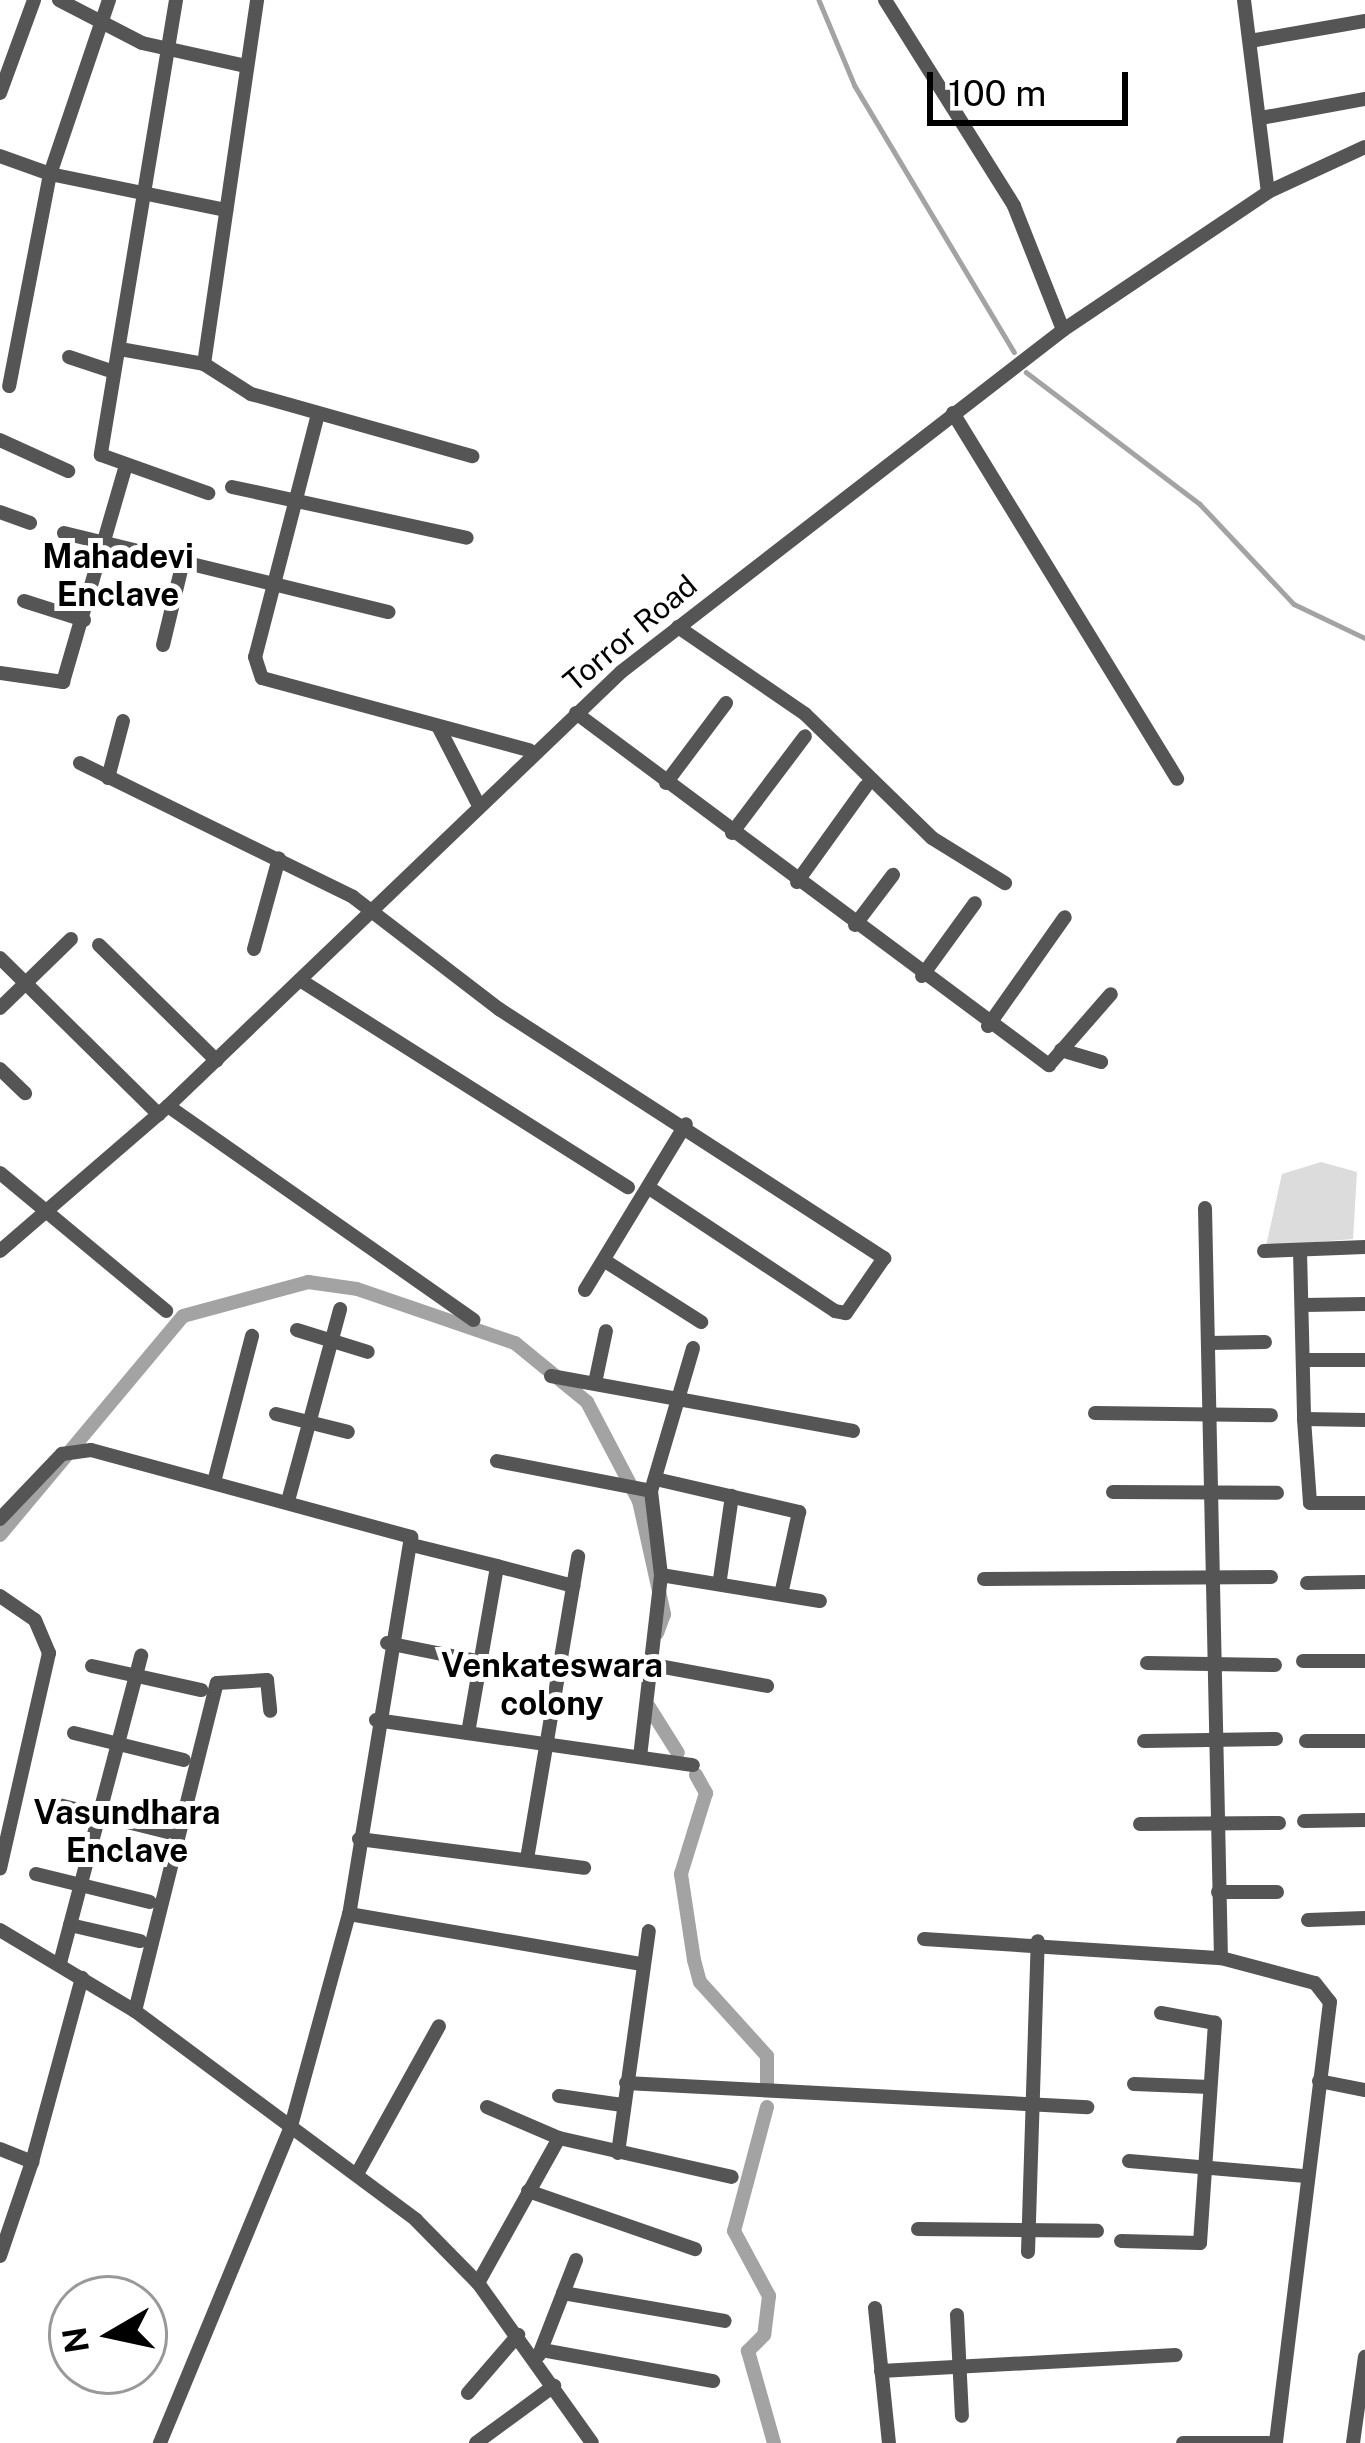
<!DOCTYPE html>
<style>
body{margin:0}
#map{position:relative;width:1365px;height:2443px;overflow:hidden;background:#fff;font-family:"Public Sans",sans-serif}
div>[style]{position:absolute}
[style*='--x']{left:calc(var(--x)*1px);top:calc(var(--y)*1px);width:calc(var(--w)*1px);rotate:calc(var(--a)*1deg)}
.green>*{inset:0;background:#dcdcdc}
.stream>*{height:4.5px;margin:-2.25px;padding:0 2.25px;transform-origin:2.25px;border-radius:2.25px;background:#a3a3a3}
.canal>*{height:14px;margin:-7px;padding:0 7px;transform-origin:7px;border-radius:7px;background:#a3a3a3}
.minor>*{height:14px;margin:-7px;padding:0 7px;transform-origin:7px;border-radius:7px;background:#555}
span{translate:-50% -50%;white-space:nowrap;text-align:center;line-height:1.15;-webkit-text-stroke:10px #fff;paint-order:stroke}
.street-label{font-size:30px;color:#000}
.neighbourhood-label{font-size:33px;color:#000;font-weight:700}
.north{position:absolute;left:48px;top:2275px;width:120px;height:120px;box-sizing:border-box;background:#fff;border:3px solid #999;border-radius:50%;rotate:261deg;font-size:33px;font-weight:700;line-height:48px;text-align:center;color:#000}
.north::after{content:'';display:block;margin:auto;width:42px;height:54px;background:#000;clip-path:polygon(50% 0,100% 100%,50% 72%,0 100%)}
.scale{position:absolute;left:927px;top:72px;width:201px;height:54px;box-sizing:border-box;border:6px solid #000;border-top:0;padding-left:15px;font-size:36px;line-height:42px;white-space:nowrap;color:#000;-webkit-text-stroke:9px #fff;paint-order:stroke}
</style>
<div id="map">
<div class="green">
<i style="clip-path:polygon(1321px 1162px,1357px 1172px,1353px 1239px,1266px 1246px,1282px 1174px)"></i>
</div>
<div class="stream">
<i style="--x:819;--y:0;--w:93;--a:67.3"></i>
<i style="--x:855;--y:86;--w:310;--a:59.1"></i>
<i style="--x:1026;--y:372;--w:218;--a:37.2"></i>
<i style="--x:1200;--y:504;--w:137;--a:46.8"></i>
<i style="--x:1294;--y:604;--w:79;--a:25.6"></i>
</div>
<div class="canal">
<i style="--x:0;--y:1535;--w:285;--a:-50.1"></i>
<i style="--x:183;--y:1316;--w:130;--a:-15.2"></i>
<i style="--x:308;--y:1282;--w:49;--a:8.1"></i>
<i style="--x:357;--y:1289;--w:167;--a:18.9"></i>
<i style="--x:515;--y:1343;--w:93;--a:39.3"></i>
<i style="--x:587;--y:1402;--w:112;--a:62.3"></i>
<i style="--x:639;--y:1501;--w:116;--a:77.5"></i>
<i style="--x:664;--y:1614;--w:20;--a:110"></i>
<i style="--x:649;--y:1707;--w:54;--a:57.8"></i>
<i style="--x:696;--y:1775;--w:21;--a:61"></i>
<i style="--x:706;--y:1793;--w:85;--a:107.2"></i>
<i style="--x:681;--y:1874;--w:87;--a:81.4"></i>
<i style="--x:694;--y:1960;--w:23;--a:75"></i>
<i style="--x:700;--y:1982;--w:100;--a:47.8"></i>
<i style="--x:767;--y:2056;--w:29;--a:90"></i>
<i style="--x:767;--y:2107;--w:128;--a:104.9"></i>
<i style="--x:734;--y:2231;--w:74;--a:61.7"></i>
<i style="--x:769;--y:2296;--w:39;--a:97"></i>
<i style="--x:764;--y:2335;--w:23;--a:135"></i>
<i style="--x:748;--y:2351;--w:96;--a:74.2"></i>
</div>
<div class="minor">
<i style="--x:59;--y:0;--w:93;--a:27.4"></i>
<i style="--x:142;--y:43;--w:107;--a:12.5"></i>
<i style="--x:109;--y:0;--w:184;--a:108.7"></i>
<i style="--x:50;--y:174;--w:180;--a:11.6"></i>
<i style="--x:176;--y:0;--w:461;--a:99.4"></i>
<i style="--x:101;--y:455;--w:114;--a:19.6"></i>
<i style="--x:885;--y:0;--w:243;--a:57.9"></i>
<i style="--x:1014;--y:206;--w:133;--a:68.4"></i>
<i style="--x:1244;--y:0;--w:193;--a:82.9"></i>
<i style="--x:1250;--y:41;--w:117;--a:-9.9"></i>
<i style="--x:0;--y:93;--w:99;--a:-69.9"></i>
<i style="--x:1261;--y:118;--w:106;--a:-10.4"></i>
<i style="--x:0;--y:156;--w:53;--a:19.8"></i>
<i style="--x:50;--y:174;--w:216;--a:100.9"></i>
<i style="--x:120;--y:349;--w:85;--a:10.1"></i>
<i style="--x:204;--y:364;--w:56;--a:32.6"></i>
<i style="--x:251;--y:394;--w:230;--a:15.7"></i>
<i style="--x:69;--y:357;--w:47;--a:18.4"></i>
<i style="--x:204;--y:364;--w:368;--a:-81.7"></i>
<i style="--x:953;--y:413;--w:429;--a:58.5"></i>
<i style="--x:318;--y:414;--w:251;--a:104.5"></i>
<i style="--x:255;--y:657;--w:22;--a:72"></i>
<i style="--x:262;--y:678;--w:277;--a:15.1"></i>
<i style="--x:0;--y:440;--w:75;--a:24.5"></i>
<i style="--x:232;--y:487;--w:240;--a:12.2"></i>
<i style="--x:0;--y:512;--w:32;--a:20"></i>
<i style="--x:64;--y:533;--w:334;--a:13.7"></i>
<i style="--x:24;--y:601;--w:63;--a:17.6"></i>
<i style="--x:678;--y:627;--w:154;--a:34.4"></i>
<i style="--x:805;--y:714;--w:177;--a:44.3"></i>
<i style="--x:932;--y:838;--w:86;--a:31.7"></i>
<i style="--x:163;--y:645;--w:85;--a:-76.5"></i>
<i style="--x:0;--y:673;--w:64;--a:8.1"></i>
<i style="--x:63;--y:682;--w:223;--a:-73.8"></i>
<i style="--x:576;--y:713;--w:590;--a:36.66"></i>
<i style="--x:1049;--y:1065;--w:94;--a:-48.9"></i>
<i style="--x:439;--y:728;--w:83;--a:62.8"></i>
<i style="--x:80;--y:763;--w:304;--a:26.1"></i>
<i style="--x:353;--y:897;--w:184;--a:37.5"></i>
<i style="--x:499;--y:1009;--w:459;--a:32.9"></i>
<i style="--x:884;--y:1258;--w:67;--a:124.6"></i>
<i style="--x:846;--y:1313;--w:11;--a:-170"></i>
<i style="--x:835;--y:1311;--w:223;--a:-146.5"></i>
<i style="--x:108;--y:778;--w:59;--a:-75.3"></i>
<i style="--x:666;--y:783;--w:100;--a:-53.1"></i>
<i style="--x:732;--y:833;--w:121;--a:-53"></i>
<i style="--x:797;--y:882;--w:118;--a:-54.3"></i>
<i style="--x:855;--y:925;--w:63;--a:-52.8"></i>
<i style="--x:99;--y:945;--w:165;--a:44.5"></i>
<i style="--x:254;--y:949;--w:94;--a:-74.6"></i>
<i style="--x:0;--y:958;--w:223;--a:44.6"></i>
<i style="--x:922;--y:976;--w:90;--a:-54"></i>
<i style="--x:300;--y:980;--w:388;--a:32.3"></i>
<i style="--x:0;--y:1008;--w:99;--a:-44.2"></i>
<i style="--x:988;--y:1026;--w:133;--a:-54.8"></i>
<i style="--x:1061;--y:1050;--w:42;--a:16.7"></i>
<i style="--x:0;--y:1069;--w:35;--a:44"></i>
<i style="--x:168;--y:1106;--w:373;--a:35"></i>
<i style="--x:0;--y:1173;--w:216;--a:39.7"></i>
<i style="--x:1205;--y:1208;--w:750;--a:88.78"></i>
<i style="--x:1221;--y:1958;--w:97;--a:14.9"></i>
<i style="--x:1315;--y:1983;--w:24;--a:52"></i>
<i style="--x:1330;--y:2002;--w:444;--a:97"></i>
<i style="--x:0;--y:1251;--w:222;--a:-40.8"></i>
<i style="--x:168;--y:1106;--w:627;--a:-43.77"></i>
<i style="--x:621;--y:672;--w:559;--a:-37.73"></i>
<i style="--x:1063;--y:330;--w:247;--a:-33.9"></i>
<i style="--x:1268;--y:192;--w:107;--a:-24.9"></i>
<i style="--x:1264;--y:1251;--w:101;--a:-2.3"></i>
<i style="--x:1300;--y:1251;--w:168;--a:88.6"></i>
<i style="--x:1304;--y:1419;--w:61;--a:0.9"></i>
<i style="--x:605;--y:1261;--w:114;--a:32.4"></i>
<i style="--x:585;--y:1290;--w:194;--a:-58.7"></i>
<i style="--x:1304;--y:1305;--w:61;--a:-0.9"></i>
<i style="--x:297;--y:1330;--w:74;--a:17.2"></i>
<i style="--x:1209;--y:1343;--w:56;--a:-1"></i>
<i style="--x:1304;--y:1360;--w:61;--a:0"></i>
<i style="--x:551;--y:1376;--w:307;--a:10.3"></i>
<i style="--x:595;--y:1383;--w:53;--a:-78.1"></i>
<i style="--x:1095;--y:1413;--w:176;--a:0.7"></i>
<i style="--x:276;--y:1414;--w:74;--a:14"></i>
<i style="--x:1304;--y:1419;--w:84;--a:85.9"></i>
<i style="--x:1310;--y:1503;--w:55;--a:0"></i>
<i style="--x:497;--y:1461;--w:157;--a:11"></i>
<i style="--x:660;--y:1480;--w:143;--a:13"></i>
<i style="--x:799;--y:1512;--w:80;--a:102.3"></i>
<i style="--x:214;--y:1482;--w:151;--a:-75.4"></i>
<i style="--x:1113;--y:1492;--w:164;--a:0.3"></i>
<i style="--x:288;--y:1501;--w:199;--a:-74.8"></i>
<i style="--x:0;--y:1519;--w:90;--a:-46.4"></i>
<i style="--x:62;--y:1454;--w:29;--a:-8"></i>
<i style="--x:91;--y:1450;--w:332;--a:15.2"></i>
<i style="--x:411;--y:1537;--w:382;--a:99.3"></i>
<i style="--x:349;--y:1914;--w:223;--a:105.3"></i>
<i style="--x:290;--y:2129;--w:340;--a:112.5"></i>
<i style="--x:412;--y:1545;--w:88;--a:13.9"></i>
<i style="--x:661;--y:1575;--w:161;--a:9.3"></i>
<i style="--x:720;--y:1579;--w:84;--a:-81.8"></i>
<i style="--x:984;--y:1579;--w:287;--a:-0.4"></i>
<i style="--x:1307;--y:1583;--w:58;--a:-1"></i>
<i style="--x:0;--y:1596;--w:42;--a:34.4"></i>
<i style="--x:35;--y:1620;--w:36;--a:67"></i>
<i style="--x:49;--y:1653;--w:221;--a:102.8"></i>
<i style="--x:387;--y:1643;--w:96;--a:11.4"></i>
<i style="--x:1303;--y:1661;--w:62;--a:0"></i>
<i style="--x:1147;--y:1663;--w:128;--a:0.9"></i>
<i style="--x:653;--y:1665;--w:116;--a:10.4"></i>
<i style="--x:92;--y:1666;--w:112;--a:12.4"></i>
<i style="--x:376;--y:1720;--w:320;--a:8.1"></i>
<i style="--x:74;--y:1733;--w:113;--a:13.8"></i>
<i style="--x:468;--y:1733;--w:169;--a:-80.1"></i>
<i style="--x:497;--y:1566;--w:79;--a:14.7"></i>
<i style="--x:1144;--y:1741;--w:132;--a:-0.9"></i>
<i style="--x:1306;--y:1741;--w:59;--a:0"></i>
<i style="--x:640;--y:1757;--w:183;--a:-83.4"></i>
<i style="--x:661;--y:1575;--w:85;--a:-96.8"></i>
<i style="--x:651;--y:1491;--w:149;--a:-73.6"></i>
<i style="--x:55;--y:1804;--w:116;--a:13.9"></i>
<i style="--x:1304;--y:1821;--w:61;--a:-0.9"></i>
<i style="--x:1140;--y:1824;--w:139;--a:-0.4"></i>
<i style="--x:359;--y:1839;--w:227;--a:7.3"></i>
<i style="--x:527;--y:1859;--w:307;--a:-80.4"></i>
<i style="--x:36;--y:1874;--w:117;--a:13.8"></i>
<i style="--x:1218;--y:1892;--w:59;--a:0"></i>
<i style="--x:349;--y:1914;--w:297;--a:9.7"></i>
<i style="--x:1308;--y:1920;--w:57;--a:-2"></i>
<i style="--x:70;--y:1925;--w:72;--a:12.9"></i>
<i style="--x:0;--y:1930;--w:157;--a:31"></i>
<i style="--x:135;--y:2011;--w:350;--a:36.6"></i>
<i style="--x:416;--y:2220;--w:88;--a:45.5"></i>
<i style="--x:478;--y:2283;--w:196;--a:54.5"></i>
<i style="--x:924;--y:1939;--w:298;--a:3.7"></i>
<i style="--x:60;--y:1963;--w:318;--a:-75.2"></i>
<i style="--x:135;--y:2011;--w:338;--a:-76"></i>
<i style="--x:217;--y:1683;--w:50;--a:-3.4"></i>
<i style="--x:267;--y:1680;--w:31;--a:84"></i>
<i style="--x:1319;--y:2081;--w:47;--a:11.1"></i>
<i style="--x:626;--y:2083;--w:462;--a:3"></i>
<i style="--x:1134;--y:2084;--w:76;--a:2.3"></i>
<i style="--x:559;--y:2096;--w:64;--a:8.1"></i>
<i style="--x:487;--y:2107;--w:78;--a:23.3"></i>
<i style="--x:559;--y:2138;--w:177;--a:12.7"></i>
<i style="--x:0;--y:2149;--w:35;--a:22"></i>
<i style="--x:32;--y:2162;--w:191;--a:-74.8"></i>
<i style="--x:618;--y:2153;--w:224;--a:-82.1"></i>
<i style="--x:1129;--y:2161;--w:177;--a:4.9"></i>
<i style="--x:357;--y:2174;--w:169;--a:-61"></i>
<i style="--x:528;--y:2191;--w:177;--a:19.2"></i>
<i style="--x:918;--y:2229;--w:179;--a:0.6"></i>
<i style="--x:1121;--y:2241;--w:79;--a:1.5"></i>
<i style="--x:1200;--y:2243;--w:221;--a:-86.1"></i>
<i style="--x:1215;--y:2023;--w:55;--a:-169.5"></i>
<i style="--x:1028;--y:2252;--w:311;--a:-88.2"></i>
<i style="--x:0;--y:2256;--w:99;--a:-71.2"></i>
<i style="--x:478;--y:2283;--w:166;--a:-60.8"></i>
<i style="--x:563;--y:2293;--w:164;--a:9.8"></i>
<i style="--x:875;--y:2308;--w:136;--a:84.1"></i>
<i style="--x:957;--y:2315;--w:101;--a:87.2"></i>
<i style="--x:542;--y:2350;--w:174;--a:10.3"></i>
<i style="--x:539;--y:2355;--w:102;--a:-68.7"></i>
<i style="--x:881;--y:2371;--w:295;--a:-3.1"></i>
<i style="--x:468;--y:2393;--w:77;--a:-49.2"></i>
<i style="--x:476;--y:2443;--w:97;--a:-36.2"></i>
<i style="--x:1183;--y:2443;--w:85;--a:0"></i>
<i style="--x:1353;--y:2443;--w:87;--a:-82.1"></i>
</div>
<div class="street-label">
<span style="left:630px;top:633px;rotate:-40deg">Torror Road</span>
</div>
<div class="neighbourhood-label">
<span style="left:118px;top:576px">Mahadevi<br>Enclave</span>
<span style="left:552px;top:1685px">Venkateswara<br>colony</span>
<span style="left:127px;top:1832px">Vasundhara<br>Enclave</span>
</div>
<div class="north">N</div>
<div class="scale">100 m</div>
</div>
